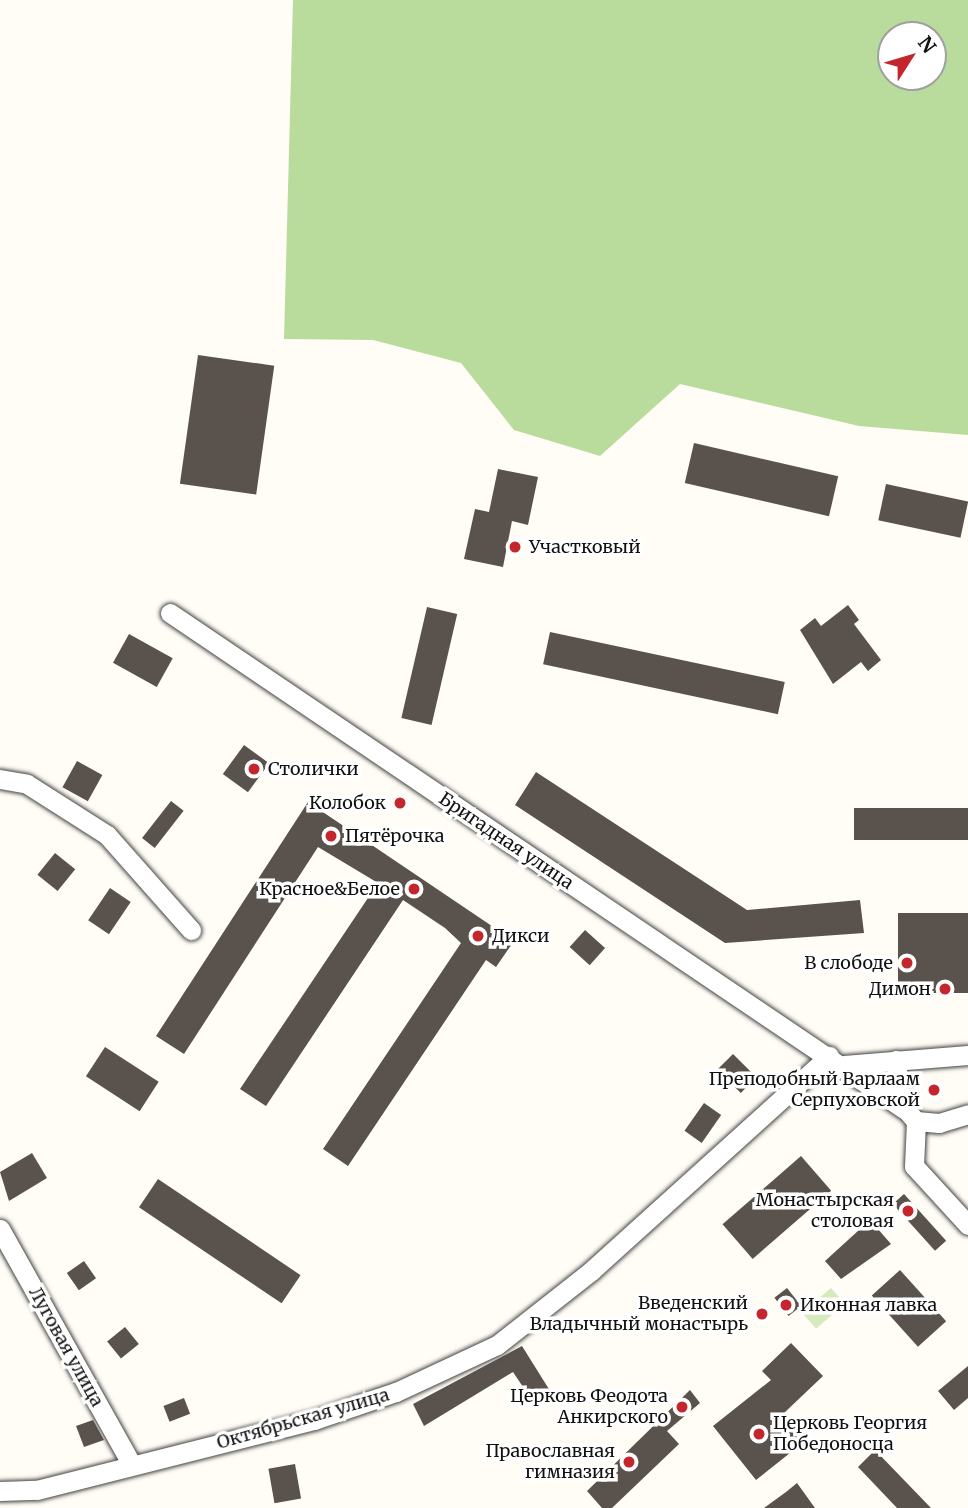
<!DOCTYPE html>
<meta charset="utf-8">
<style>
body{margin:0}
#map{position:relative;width:968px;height:1508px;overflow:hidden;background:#fffdf5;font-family:Merriweather,serif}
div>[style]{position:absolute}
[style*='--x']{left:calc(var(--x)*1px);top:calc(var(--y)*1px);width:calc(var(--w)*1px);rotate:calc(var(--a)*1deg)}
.green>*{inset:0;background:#d5ebbd;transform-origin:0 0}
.forest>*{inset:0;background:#b9dc9c}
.building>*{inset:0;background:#5a524d;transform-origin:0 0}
.roads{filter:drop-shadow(0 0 2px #444) drop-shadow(0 0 2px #444)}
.minor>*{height:19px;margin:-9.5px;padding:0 9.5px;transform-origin:9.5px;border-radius:9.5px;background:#fff}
.dots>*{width:19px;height:19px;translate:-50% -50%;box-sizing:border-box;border:4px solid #fff;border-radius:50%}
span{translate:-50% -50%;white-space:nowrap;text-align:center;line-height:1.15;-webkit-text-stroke:7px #fff;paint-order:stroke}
.poi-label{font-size:18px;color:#111}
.left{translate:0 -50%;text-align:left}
.right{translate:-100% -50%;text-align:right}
.street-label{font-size:18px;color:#111}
.north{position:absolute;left:877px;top:21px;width:70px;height:70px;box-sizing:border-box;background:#fff;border:2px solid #a0a0a0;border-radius:50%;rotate:53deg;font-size:19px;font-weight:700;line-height:28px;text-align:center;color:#111}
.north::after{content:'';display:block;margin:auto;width:24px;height:32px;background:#c4262e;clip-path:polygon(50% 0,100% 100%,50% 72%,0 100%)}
</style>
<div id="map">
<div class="green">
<i style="left:831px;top:1288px;width:21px;height:38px;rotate:49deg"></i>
</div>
<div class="forest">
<i style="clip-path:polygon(evenodd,293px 0,968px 0,968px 435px,859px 426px,680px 384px,600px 456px,514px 430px,461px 363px,373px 340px,284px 339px,293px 0,891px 35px,933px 35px,933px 77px,891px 77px,891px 35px)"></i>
</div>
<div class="building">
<i style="left:198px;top:355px;width:77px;height:130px;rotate:8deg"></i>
<i style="left:694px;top:443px;width:148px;height:41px;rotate:13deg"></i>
<i style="clip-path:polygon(498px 469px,538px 477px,528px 525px,512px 521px,503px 567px,464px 559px,475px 509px,489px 512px)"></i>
<i style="left:886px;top:484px;width:84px;height:37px;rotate:12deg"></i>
<i style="clip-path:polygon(848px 605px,859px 620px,854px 624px,881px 660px,868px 671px,861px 662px,833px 684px,800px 630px,815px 618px,821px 626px)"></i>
<i style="left:427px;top:607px;width:31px;height:114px;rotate:13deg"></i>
<i style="left:550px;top:632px;width:240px;height:33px;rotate:12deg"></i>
<i style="left:129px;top:634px;width:50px;height:33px;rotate:29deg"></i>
<i style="left:244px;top:745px;width:31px;height:36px;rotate:36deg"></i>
<i style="left:77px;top:761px;width:29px;height:30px;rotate:29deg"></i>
<i style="clip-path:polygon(536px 772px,747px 910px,860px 900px,864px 933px,725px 943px,515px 805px)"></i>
<i style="left:171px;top:801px;width:16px;height:47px;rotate:38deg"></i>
<i style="clip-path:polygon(308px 802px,514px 941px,496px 967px,486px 960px,348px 1166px,323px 1149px,461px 943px,445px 928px,403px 900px,266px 1106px,240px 1089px,378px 883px,318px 847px,184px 1054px,156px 1036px)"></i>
<i style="left:968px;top:808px;width:32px;height:114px;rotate:90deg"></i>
<i style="left:55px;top:853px;width:26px;height:28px;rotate:39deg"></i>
<i style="left:110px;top:888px;width:25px;height:39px;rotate:34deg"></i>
<i style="left:968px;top:913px;width:80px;height:70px;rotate:90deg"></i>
<i style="left:585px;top:930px;width:27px;height:23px;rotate:42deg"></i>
<i style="left:105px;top:1047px;width:64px;height:35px;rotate:33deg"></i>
<i style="left:733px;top:1054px;width:33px;height:22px;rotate:45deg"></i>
<i style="left:704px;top:1103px;width:21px;height:34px;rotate:35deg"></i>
<i style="clip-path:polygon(32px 1153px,47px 1178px,9px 1201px,0 1172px)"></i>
<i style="left:801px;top:1156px;width:46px;height:104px;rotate:49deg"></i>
<i style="left:158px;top:1179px;width:172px;height:34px;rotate:34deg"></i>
<i style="left:904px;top:1194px;width:63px;height:15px;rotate:48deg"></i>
<i style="clip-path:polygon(870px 1220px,891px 1244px,841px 1279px,825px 1261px)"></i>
<i style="left:84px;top:1261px;width:21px;height:21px;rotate:55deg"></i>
<i style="left:900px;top:1270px;width:69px;height:38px;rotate:48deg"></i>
<i style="left:787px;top:1288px;width:23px;height:16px;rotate:52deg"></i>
<i style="left:125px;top:1327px;width:22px;height:23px;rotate:51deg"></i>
<i style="clip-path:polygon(791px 1343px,823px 1376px,783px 1414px,805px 1441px,756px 1480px,713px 1426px,771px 1380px,762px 1371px)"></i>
<i style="clip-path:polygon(522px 1346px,552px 1394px,535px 1405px,513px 1372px,424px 1426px,413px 1404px)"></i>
<i style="clip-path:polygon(968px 1366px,968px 1398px,954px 1410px,938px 1391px)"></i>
<i style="clip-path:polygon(690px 1390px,700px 1403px,667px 1431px,679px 1444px,612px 1508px,602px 1508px,587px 1491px)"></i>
<i style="left:184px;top:1398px;width:17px;height:22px;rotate:69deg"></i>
<i style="clip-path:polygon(93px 1420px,104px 1440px,84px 1447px,76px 1426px)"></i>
<i style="clip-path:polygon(875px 1450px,931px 1508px,897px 1508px,858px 1467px)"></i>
<i style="left:295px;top:1464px;width:35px;height:27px;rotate:80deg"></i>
<i style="clip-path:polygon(797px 1483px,815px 1508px,764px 1508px,786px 1492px)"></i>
</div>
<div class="roads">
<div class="minor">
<i style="--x:170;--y:613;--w:886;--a:34.05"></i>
<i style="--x:0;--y:779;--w:27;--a:10"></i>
<i style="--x:27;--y:784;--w:95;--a:32.5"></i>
<i style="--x:107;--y:835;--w:127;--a:48.5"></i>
<i style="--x:896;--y:1060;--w:44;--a:83.5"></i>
<i style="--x:901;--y:1104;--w:23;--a:49"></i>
<i style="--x:916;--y:1121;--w:23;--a:5"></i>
<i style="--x:939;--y:1123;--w:30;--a:-17"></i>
<i style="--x:844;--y:1065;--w:124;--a:-4.6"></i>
<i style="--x:916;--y:1121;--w:45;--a:92.5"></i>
<i style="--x:914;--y:1166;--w:80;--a:47.5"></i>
<i style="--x:0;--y:1229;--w:270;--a:60.8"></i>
<i style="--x:0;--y:1491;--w:37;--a:-2"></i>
<i style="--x:37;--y:1490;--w:286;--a:-14.2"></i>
<i style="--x:314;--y:1420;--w:87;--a:-18.9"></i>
<i style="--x:396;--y:1392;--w:111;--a:-25"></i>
<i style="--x:497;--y:1345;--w:120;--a:-38.2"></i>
<i style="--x:591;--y:1271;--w:321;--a:-42.1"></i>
</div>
</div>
<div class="dots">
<i style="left:515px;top:547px;background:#c4262e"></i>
<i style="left:254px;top:769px;background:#c4262e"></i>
<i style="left:400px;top:803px;background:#c4262e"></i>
<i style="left:331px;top:836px;background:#c4262e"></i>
<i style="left:414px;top:889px;background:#c4262e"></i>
<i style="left:478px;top:936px;background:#c4262e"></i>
<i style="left:907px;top:963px;background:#c4262e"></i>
<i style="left:945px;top:989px;background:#c4262e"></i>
<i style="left:934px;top:1090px;background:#c4262e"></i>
<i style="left:908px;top:1211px;background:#c4262e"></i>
<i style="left:786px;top:1305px;background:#c4262e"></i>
<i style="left:762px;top:1314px;background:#c4262e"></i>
<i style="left:682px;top:1407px;background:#c4262e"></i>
<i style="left:759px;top:1434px;background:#c4262e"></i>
<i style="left:629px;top:1462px;background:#c4262e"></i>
</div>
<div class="poi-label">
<span class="left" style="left:529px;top:547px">Участковый</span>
<span class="left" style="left:268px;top:769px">Столички</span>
<span class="right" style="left:386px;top:803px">Колобок</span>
<span class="left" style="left:345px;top:836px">Пятёрочка</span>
<span class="right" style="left:400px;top:889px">Красное&amp;Белое</span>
<span class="left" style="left:492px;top:936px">Дикси</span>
<span class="right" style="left:893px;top:963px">В слободе</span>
<span class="right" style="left:931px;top:989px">Димон</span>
<span class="right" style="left:920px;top:1090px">Преподобный Варлаам<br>Серпуховской</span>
<span class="right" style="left:894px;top:1211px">Монастырская<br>столовая</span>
<span class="right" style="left:748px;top:1314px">Введенский<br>Владычный монастырь</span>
<span class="left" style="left:800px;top:1305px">Иконная лавка</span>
<span class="right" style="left:668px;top:1407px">Церковь Феодота<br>Анкирского</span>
<span class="left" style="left:773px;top:1434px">Церковь Георгия<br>Победоносца</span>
<span class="right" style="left:615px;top:1462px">Православная<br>гимназия</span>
</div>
<div class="street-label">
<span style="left:506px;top:841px;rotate:34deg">Бригадная улица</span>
<span style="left:66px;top:1347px;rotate:61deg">Луговая улица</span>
<span style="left:303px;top:1419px;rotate:-16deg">Октябрьская улица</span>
</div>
<div class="north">N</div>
</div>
